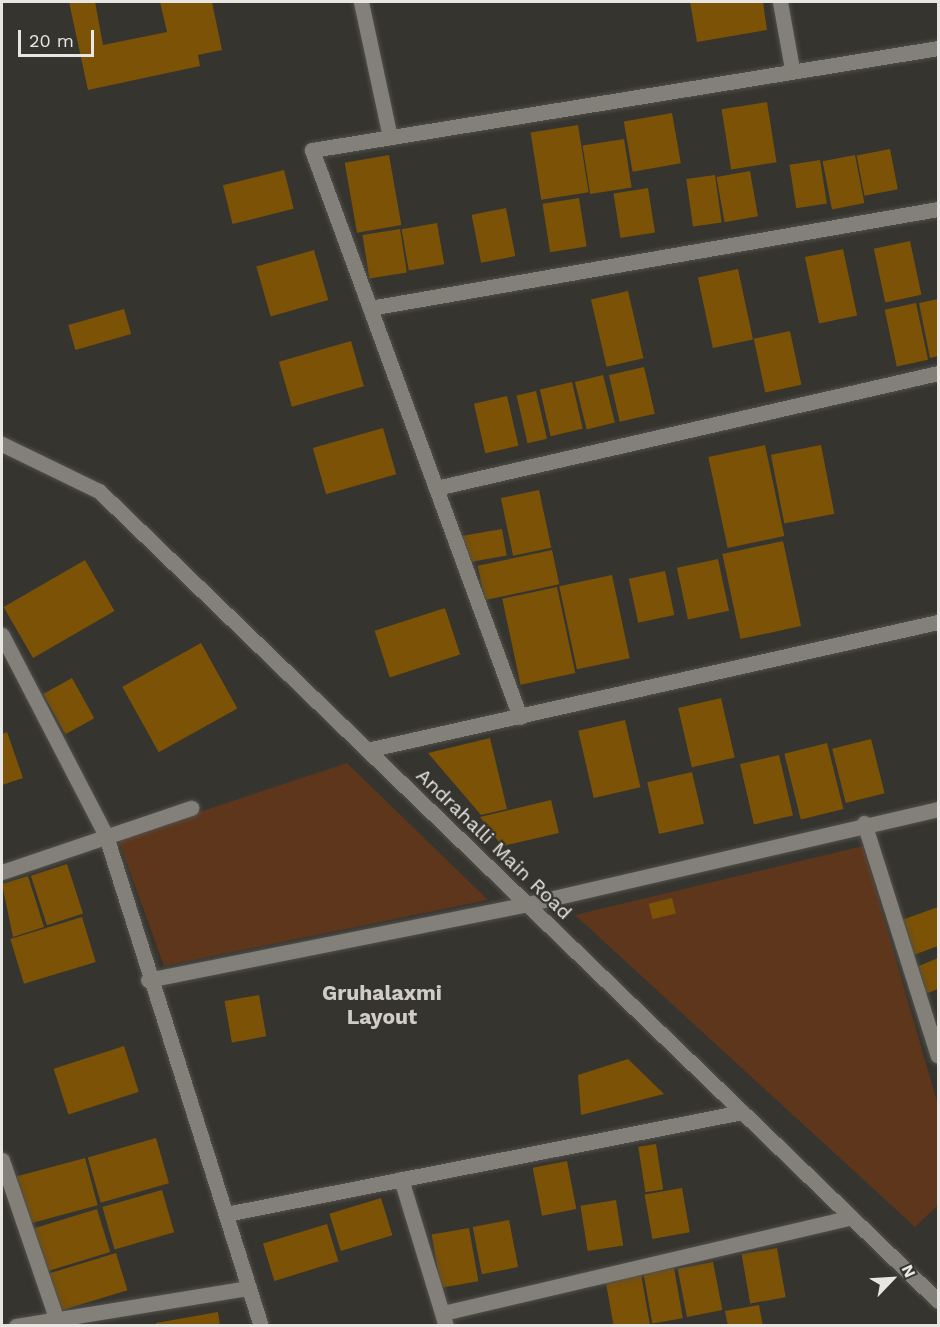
<!DOCTYPE html>
<style>
body{margin:0}
#map{position:relative;width:940px;height:1327px;overflow:hidden;background:#35342e;font-family:"Work Sans",sans-serif}
div>[style]{position:absolute}
[style*='--x']{left:calc(var(--x)*1px);top:calc(var(--y)*1px);width:calc(var(--w)*1px);rotate:calc(var(--a)*1deg)}
.green>*{inset:0;background:#5e361c}
.building>*{inset:0;background:#7b5206;transform-origin:0 0}
.roads{filter:drop-shadow(0 0 2px #52504b) drop-shadow(0 0 2px #52504b)}
.street>*{height:15px;margin:-7.5px;padding:0 7.5px;transform-origin:7.5px;border-radius:7.5px;background:#828079}
.secondary>*{height:15px;margin:-7.5px;padding:0 7.5px;transform-origin:7.5px;border-radius:7.5px;background:#828079}
span{translate:-50% -50%;white-space:nowrap;text-align:center;line-height:1.15;-webkit-text-stroke:4.5px #35342e;paint-order:stroke}
.street-label{font-size:20px;color:#e7e6e2}
.neighbourhood-label{font-size:21px;color:#cfcdc5;font-weight:700}
.frame{position:absolute;inset:0;border:3px solid #e7e6e2;pointer-events:none}
.north{position:absolute;left:862px;top:1249px;width:60px;height:60px;-webkit-text-stroke:4px #35342e;paint-order:stroke;rotate:65deg;font-size:16px;font-weight:700;line-height:24px;text-align:center;color:#e7e6e2}
.north::after{content:'';display:block;margin:auto;width:21px;height:27px;background:#e7e6e2;clip-path:polygon(50% 0,100% 100%,50% 72%,0 100%)}
.scale{position:absolute;left:18px;top:30px;width:76px;height:27px;box-sizing:border-box;border:3px solid #e7e6e2;border-top:0;padding-left:8px;font-size:18px;line-height:21px;white-space:nowrap;color:#e7e6e2;-webkit-text-stroke:4px #35342e;paint-order:stroke}
</style>
<div id="map">
<div class="green">
<i style="clip-path:polygon(347px 763px,488px 900px,164px 966px,118px 839px)"></i>
<i style="clip-path:polygon(863px 846px,938px 1105px,938px 1205px,915px 1227px,575px 915px)"></i>
</div>
<div class="building">
<i style="clip-path:polygon(69px 2px,95px 2px,103px 45px,167px 32px,160px 2px,212px 2px,222px 50px,198px 55px,200px 66px,88px 90px)"></i>
<i style="clip-path:polygon(690px 2px,763px 2px,767px 30px,697px 42px)"></i>
<i style="left:767px;top:102px;width:61px;height:46px;rotate:81deg"></i>
<i style="left:672px;top:113px;width:51px;height:49px;rotate:80deg"></i>
<i style="left:578px;top:125px;width:68px;height:48px;rotate:81deg"></i>
<i style="left:624px;top:139px;width:49px;height:42px;rotate:81deg"></i>
<i style="left:890px;top:149px;width:41px;height:34px;rotate:79deg"></i>
<i style="left:389px;top:155px;width:71px;height:45px;rotate:80deg"></i>
<i style="left:855px;top:155px;width:49px;height:33px;rotate:79deg"></i>
<i style="left:820px;top:160px;width:44px;height:31px;rotate:81deg"></i>
<i style="left:284px;top:170px;width:40px;height:63px;rotate:76deg"></i>
<i style="left:750px;top:171px;width:46px;height:34px;rotate:80deg"></i>
<i style="left:715px;top:175px;width:48px;height:29px;rotate:82deg"></i>
<i style="left:648px;top:188px;width:45px;height:35px;rotate:81deg"></i>
<i style="left:579px;top:198px;width:49px;height:37px;rotate:81deg"></i>
<i style="left:506px;top:208px;width:49px;height:35px;rotate:79deg"></i>
<i style="left:437px;top:223px;width:42px;height:36px;rotate:80deg"></i>
<i style="left:400px;top:229px;width:44px;height:38px;rotate:81deg"></i>
<i style="left:910px;top:241px;width:55px;height:37px;rotate:78deg"></i>
<i style="left:843px;top:249px;width:68px;height:39px;rotate:78deg"></i>
<i style="left:314px;top:250px;width:52px;height:60px;rotate:74deg"></i>
<i style="left:738px;top:269px;width:72px;height:41px;rotate:78deg"></i>
<i style="left:628px;top:291px;width:69px;height:38px;rotate:77deg"></i>
<i style="clip-path:polygon(938px 299px,938px 356px,930px 358px,919px 303px)"></i>
<i style="left:916px;top:303px;width:58px;height:32px;rotate:78deg"></i>
<i style="left:124px;top:309px;width:26px;height:58px;rotate:74deg"></i>
<i style="left:790px;top:331px;width:55px;height:37px;rotate:78deg"></i>
<i style="left:351px;top:341px;width:47px;height:75px;rotate:74deg"></i>
<i style="left:644px;top:367px;width:48px;height:36px;rotate:77deg"></i>
<i style="left:603px;top:375px;width:49px;height:29px;rotate:76deg"></i>
<i style="left:572px;top:382px;width:48px;height:33px;rotate:77deg"></i>
<i style="left:536px;top:391px;width:49px;height:20px;rotate:77deg"></i>
<i style="left:507px;top:396px;width:51px;height:34px;rotate:77deg"></i>
<i style="left:383px;top:428px;width:48px;height:73px;rotate:74deg"></i>
<i style="left:765px;top:445px;width:93px;height:58px;rotate:78deg"></i>
<i style="left:821px;top:445px;width:70px;height:51px;rotate:79deg"></i>
<i style="left:539px;top:490px;width:59px;height:39px;rotate:78deg"></i>
<i style="left:502px;top:529px;width:27px;height:41px;rotate:80deg"></i>
<i style="left:783px;top:541px;width:87px;height:62px;rotate:78deg"></i>
<i style="left:552px;top:550px;width:35px;height:76px;rotate:78deg"></i>
<i style="left:718px;top:559px;width:53px;height:42px;rotate:78deg"></i>
<i style="left:85px;top:560px;width:59px;height:94px;rotate:60deg"></i>
<i style="left:665px;top:571px;width:45px;height:37px;rotate:78deg"></i>
<i style="left:612px;top:575px;width:85px;height:54px;rotate:78deg"></i>
<i style="left:557px;top:587px;width:88px;height:56px;rotate:78deg"></i>
<i style="left:445px;top:608px;width:49px;height:74px;rotate:72deg"></i>
<i style="left:201px;top:643px;width:75px;height:90px;rotate:61deg"></i>
<i style="left:72px;top:678px;width:46px;height:33px;rotate:61deg"></i>
<i style="left:721px;top:698px;width:61px;height:44px;rotate:77deg"></i>
<i style="left:625px;top:720px;width:69px;height:48px;rotate:77deg"></i>
<i style="clip-path:polygon(7px 732px,23px 778px,2px 785px,2px 734px)"></i>
<i style="clip-path:polygon(490px 738px,507px 809px,481px 815px,428px 753px)"></i>
<i style="left:871px;top:739px;width:56px;height:40px;rotate:76deg"></i>
<i style="left:827px;top:743px;width:68px;height:44px;rotate:76deg"></i>
<i style="left:779px;top:755px;width:62px;height:40px;rotate:77deg"></i>
<i style="left:692px;top:772px;width:53px;height:46px;rotate:77deg"></i>
<i style="clip-path:polygon(551px 800px,559px 833px,502px 846px,480px 817px)"></i>
<i style="left:67px;top:864px;width:52px;height:38px;rotate:72deg"></i>
<i style="clip-path:polygon(28px 876px,44px 927px,13px 937px,2px 884px)"></i>
<i style="left:672px;top:898px;width:16px;height:24px;rotate:76deg"></i>
<i style="clip-path:polygon(938px 907px,938px 946px,911px 956px,899px 921px)"></i>
<i style="left:82px;top:917px;width:47px;height:75px;rotate:73deg"></i>
<i style="clip-path:polygon(938px 958px,938px 989px,923px 995px,914px 968px)"></i>
<i style="left:259px;top:995px;width:42px;height:35px;rotate:80deg"></i>
<i style="left:124px;top:1046px;width:48px;height:74px;rotate:72deg"></i>
<i style="clip-path:polygon(628px 1059px,664px 1094px,581px 1115px,578px 1075px)"></i>
<i style="left:156px;top:1138px;width:47px;height:71px;rotate:74deg"></i>
<i style="left:656px;top:1144px;width:46px;height:18px;rotate:81deg"></i>
<i style="left:85px;top:1158px;width:49px;height:71px;rotate:75deg"></i>
<i style="left:567px;top:1161px;width:49px;height:35px;rotate:79deg"></i>
<i style="left:682px;top:1188px;width:45px;height:38px;rotate:80deg"></i>
<i style="left:162px;top:1190px;width:44px;height:62px;rotate:74deg"></i>
<i style="left:381px;top:1198px;width:39px;height:54px;rotate:73deg"></i>
<i style="left:616px;top:1200px;width:46px;height:36px;rotate:81deg"></i>
<i style="left:97px;top:1209px;width:45px;height:69px;rotate:73deg"></i>
<i style="left:509px;top:1220px;width:48px;height:37px;rotate:79deg"></i>
<i style="left:327px;top:1224px;width:39px;height:67px;rotate:73deg"></i>
<i style="left:469px;top:1228px;width:54px;height:38px;rotate:80deg"></i>
<i style="left:777px;top:1248px;width:50px;height:36px;rotate:80deg"></i>
<i style="left:116px;top:1253px;width:39px;height:72px;rotate:73deg"></i>
<i style="left:713px;top:1262px;width:49px;height:36px;rotate:79deg"></i>
<i style="left:674px;top:1268px;width:51px;height:31px;rotate:80deg"></i>
<i style="left:641px;top:1274px;width:51px;height:36px;rotate:80deg"></i>
<i style="clip-path:polygon(759px 1305px,763px 1326px,728px 1326px,725px 1311px)"></i>
<i style="clip-path:polygon(218px 1312px,220px 1326px,157px 1326px,156px 1323px)"></i>
</div>
<div class="roads">
<div class="street">
<i style="--x:361;--y:2;--w:138;--a:77.9"></i>
<i style="--x:780;--y:2;--w:68;--a:79.8"></i>
<i style="--x:370;--y:308;--w:577;--a:-9.89"></i>
<i style="--x:436;--y:488;--w:515;--a:-12.9"></i>
<i style="--x:2;--y:635;--w:226;--a:62.6"></i>
<i style="--x:106;--y:836;--w:514;--a:72.45"></i>
<i style="--x:520;--y:717;--w:604;--a:-110.15"></i>
<i style="--x:312;--y:150;--w:634;--a:-9.25"></i>
<i style="--x:367;--y:750;--w:585;--a:-12.64"></i>
<i style="--x:864;--y:823;--w:244;--a:72.4"></i>
<i style="--x:2;--y:872;--w:200;--a:-18.7"></i>
<i style="--x:148;--y:980;--w:387;--a:-11.3"></i>
<i style="--x:527;--y:904;--w:422;--a:-13"></i>
<i style="--x:2;--y:1160;--w:167;--a:71.1"></i>
<i style="--x:401;--y:1179;--w:154;--a:73"></i>
<i style="--x:226;--y:1214;--w:526;--a:-11.18"></i>
<i style="--x:443;--y:1313;--w:419;--a:-13.2"></i>
<i style="--x:16;--y:1326;--w:236;--a:-9.3"></i>
</div>
<div class="secondary">
<i style="--x:2;--y:444;--w:108;--a:25.9"></i>
<i style="--x:99;--y:491;--w:1166;--a:43.99"></i>
</div>
</div>
<div class="street-label">
<span style="left:494px;top:844px;rotate:44deg">Andrahalli Main Road</span>
</div>
<div class="neighbourhood-label">
<span style="left:382px;top:1005px">Gruhalaxmi<br>Layout</span>
</div>
<div class="frame"></div>
<div class="north">N</div>
<div class="scale">20 m</div>
</div>
